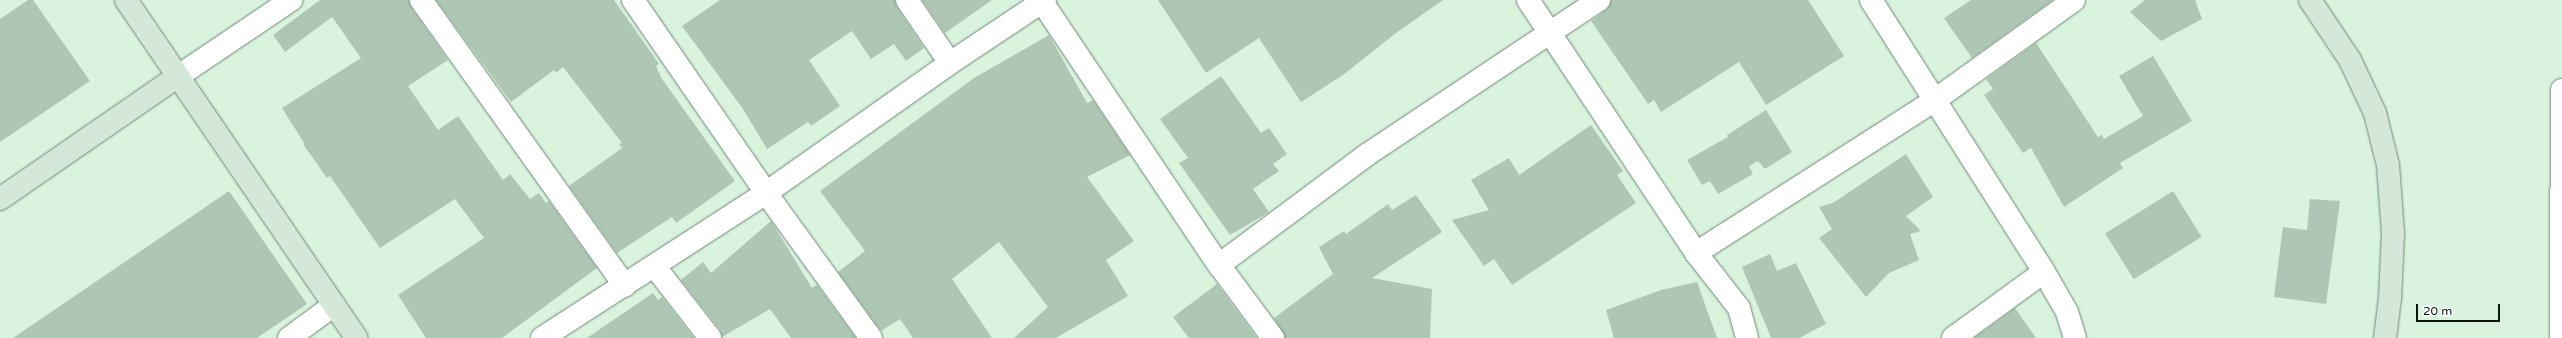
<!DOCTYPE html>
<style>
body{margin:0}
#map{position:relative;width:2562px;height:338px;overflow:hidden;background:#d9f3df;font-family:"Varela Round",sans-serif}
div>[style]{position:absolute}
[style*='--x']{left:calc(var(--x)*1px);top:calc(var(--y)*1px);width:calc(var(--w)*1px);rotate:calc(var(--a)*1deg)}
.building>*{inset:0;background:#aec7b4;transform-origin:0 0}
.roads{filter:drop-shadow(0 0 1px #718977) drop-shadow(0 0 1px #718977)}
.street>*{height:22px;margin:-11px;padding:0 11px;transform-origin:11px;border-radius:11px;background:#fff}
.secondary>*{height:22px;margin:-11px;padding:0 11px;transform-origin:11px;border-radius:11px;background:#d4e8da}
span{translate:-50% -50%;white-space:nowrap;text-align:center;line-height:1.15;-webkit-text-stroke:3px #fff;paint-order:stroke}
.scale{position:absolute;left:2416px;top:304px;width:84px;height:18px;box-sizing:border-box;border:2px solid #0c150f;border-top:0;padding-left:5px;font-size:12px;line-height:14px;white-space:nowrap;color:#0c150f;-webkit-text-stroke:3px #fff;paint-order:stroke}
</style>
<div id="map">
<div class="building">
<i style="clip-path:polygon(28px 0,33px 0,90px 81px,0 142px,0 19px)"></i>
<i style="clip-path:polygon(320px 0,409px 0,411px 7px,448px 60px,408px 86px,438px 130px,458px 116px,503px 180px,510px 174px,530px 199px,539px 193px,546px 203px,549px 201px,597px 268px,502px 338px,426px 338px,398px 295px,484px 238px,455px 199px,380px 248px,330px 176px,327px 178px,303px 144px,304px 143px,282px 108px,361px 58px,332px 17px,285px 52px,273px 35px)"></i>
<i style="clip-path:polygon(436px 0,614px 0,659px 64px,656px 66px,662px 79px,735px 181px,676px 223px,672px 217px,617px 253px,569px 186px,622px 148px,619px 144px,622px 143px,563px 67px,556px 73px,554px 70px,511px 102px)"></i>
<i style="clip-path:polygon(720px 0,895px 0,897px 7px,924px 48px,906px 61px,894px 44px,871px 59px,852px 31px,809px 60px,840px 106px,811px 126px,808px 122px,767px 149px,743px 109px,682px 26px)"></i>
<i style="clip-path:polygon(922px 0,992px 0,945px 33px)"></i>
<i style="clip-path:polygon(1158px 0,1443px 0,1396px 33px,1343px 75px,1301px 102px,1259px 38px,1206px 73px)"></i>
<i style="clip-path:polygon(1611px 0,1808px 0,1844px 56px,1766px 105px,1739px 62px,1661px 112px,1654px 100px,1648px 104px,1591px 21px,1606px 10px)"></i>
<i style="clip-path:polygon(1971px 0,2053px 0,1972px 58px,1944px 18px)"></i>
<i style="clip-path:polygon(2145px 0,2195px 0,2202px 19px,2161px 41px,2130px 12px)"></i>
<i style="clip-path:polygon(1049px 35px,1087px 103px,1093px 100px,1130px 155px,1087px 177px,1134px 241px,1106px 260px,1128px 296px,1056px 338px,1014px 338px,1048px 307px,999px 242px,952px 279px,992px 338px,913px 338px,900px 319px,881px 331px,838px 272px,865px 251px,820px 191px,974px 78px)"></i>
<i style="clip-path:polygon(2036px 43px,2098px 137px,2102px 135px,2104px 139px,2143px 116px,2119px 76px,2153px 56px,2192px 121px,2120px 163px,2123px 168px,2064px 207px,2031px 148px,2023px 153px,1984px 95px,1993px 89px,1986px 79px)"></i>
<i style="clip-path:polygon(1221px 76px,1261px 133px,1269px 128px,1287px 154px,1273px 164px,1279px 171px,1253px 189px,1269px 212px,1230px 235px,1179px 163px,1188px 158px,1160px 119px)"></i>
<i style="clip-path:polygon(1766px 110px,1792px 152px,1765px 169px,1758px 161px,1749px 166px,1753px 174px,1718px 194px,1710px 181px,1702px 185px,1687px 160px,1728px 137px,1727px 135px)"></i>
<i style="clip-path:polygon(1591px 125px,1623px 171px,1617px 175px,1636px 203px,1512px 285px,1494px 259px,1484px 266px,1452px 220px,1489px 210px,1471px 180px,1509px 158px,1519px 175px)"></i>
<i style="clip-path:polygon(1906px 154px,1933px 197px,1906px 216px,1921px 231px,1910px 234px,1919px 260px,1889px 273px,1866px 297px,1819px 238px,1832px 229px,1819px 207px,1833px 203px)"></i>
<i style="clip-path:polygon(229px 191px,307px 304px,257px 338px,13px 338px)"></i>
<i style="left:2173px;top:191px;width:54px;height:80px;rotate:58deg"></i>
<i style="clip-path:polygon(1416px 195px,1442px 232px,1372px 278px,1432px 289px,1430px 338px,1285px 338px,1274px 318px,1333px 274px,1319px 247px,1344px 231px,1346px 234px,1388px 204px,1392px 210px)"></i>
<i style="clip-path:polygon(2310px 199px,2340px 201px,2326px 304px,2274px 297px,2283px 227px,2307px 230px)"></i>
<i style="clip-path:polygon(771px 221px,812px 288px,817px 285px,856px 338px,791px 338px,770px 309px,722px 337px,720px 330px,681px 280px,703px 262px,711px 273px)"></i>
<i style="clip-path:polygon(1770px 254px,1777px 271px,1796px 263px,1826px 324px,1799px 338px,1771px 338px,1742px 267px)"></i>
<i style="clip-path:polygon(1697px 282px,1717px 338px,1614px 338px,1606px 310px,1661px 290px)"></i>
<i style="clip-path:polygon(1217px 284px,1257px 338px,1189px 338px,1173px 317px)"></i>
<i style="clip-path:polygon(653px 293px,658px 300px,662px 297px,694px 338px,587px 338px)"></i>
<i style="clip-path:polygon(2015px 308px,2036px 338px,1974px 338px)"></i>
</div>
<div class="roads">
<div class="street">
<i style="--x:421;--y:0;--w:351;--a:54.5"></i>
<i style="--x:633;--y:0;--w:234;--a:55.4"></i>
<i style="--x:766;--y:193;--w:179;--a:54.1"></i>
<i style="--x:907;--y:0;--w:76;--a:55.7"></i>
<i style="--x:1528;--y:0;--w:304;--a:56.4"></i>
<i style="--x:1696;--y:253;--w:70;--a:52"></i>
<i style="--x:1739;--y:308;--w:31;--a:75"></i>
<i style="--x:1871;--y:0;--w:322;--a:57.5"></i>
<i style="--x:2044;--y:272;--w:46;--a:60.1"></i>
<i style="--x:2067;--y:312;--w:27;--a:73"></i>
<i style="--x:1042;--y:2;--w:317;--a:56.1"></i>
<i style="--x:1219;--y:265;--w:91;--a:53.5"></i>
<i style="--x:177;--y:77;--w:138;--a:-34"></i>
<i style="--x:1696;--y:253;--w:284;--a:-32.6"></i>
<i style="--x:1935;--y:100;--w:171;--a:-35.7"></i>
<i style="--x:1219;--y:265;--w:186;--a:-36.7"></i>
<i style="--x:1368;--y:154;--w:278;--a:-33.7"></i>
<i style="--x:655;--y:267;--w:90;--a:52.2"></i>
<i style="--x:289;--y:338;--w:56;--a:-36.3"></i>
<i style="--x:542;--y:338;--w:267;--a:-32.9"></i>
<i style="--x:766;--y:193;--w:225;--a:-35.2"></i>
<i style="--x:950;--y:63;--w:114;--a:-33.6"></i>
<i style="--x:1953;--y:338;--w:112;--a:-36"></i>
<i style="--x:2561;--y:338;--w:248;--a:-89.8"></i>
</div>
<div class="secondary">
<i style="--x:126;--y:0;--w:409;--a:55.7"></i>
<i style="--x:2310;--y:0;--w:72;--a:56.3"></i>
<i style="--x:2350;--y:60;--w:59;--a:64.7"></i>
<i style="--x:2375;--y:113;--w:54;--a:76"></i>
<i style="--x:2388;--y:165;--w:68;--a:85.8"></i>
<i style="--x:2393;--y:233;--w:65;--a:92.6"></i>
<i style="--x:2390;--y:298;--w:40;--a:97.1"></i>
<i style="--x:0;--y:199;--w:215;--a:-34.6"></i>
</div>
</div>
<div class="scale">20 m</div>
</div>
